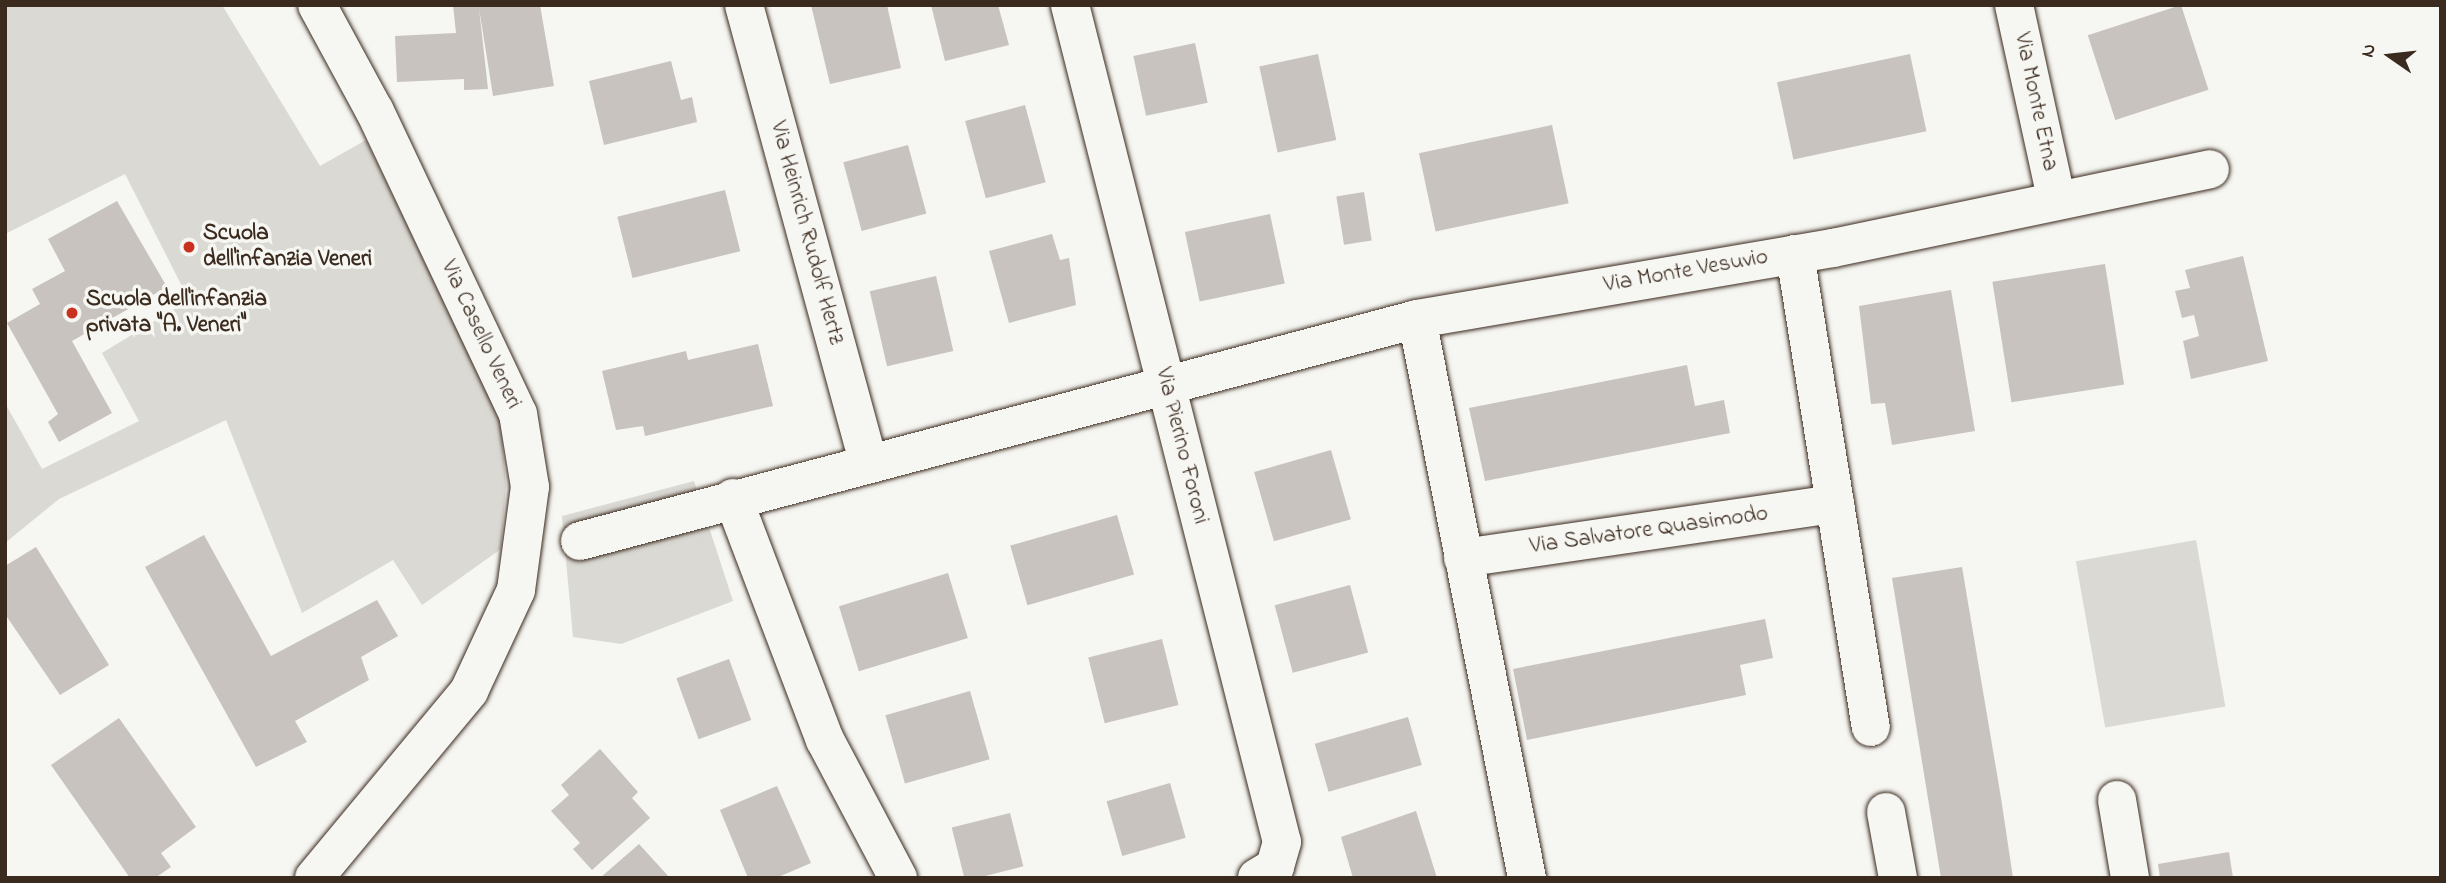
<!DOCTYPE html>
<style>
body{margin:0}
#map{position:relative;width:2446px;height:883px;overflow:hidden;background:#f6f6f2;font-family:"Indie Flower",sans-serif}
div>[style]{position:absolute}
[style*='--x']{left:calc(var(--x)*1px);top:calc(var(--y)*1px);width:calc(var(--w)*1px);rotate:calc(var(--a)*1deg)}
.green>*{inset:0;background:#dad9d3;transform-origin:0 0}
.building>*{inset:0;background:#c8c3be;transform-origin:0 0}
.roads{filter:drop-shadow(0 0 2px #3b2a1e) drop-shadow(0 0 2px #3b2a1e)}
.minor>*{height:38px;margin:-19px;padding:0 19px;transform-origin:19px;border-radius:19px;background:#f6f6f2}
.tertiary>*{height:38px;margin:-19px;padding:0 19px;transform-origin:19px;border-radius:19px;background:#f6f6f2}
.dots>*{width:19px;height:19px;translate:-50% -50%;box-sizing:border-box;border:4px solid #f6f6f2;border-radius:50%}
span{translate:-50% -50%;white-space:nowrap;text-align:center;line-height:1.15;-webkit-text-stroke:7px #f6f6f2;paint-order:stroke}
.street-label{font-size:23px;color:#3b2a1e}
.poi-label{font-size:23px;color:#3b2a1e;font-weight:700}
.left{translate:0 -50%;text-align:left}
.frame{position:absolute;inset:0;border:7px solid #3b2a1e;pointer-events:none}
.north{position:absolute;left:2355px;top:21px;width:70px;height:70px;-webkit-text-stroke:5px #f6f6f2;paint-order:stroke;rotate:284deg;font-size:19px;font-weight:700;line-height:28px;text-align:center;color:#3b2a1e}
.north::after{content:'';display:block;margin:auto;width:24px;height:32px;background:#3b2a1e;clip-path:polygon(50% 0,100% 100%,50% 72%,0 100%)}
</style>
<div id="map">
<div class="green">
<i style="clip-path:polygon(5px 5px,222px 5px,320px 166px,366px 140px,500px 418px,506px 485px,501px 549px,422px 605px,393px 560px,302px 613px,226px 420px,59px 499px,5px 543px,5px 403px,42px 469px,139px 421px,102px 353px,189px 300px,125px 174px,5px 234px)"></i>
<i style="clip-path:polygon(694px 481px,733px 601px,621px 644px,573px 637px,562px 516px)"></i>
<i style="left:2196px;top:540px;width:169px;height:122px;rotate:80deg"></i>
</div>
<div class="building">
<i style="clip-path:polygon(453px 5px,540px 5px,554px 86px,493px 96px,479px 8px,488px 89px,464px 90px,464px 79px,397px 82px,395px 36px,456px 33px)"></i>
<i style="clip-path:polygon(811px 5px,887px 5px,901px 68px,830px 84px)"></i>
<i style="clip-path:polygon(931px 5px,998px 5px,1009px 45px,945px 61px)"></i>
<i style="left:2181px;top:5px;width:89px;height:98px;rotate:72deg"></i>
<i style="left:1195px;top:43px;width:61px;height:63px;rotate:78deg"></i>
<i style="left:1318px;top:54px;width:88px;height:60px;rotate:78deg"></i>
<i style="left:1910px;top:54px;width:79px;height:136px;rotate:78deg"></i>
<i style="clip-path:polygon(671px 61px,681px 100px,692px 97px,697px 122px,604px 145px,589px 81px)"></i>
<i style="left:1025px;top:105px;width:80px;height:62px;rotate:75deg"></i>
<i style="left:1552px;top:125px;width:80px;height:136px;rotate:78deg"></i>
<i style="left:908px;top:145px;width:71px;height:67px;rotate:75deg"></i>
<i style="left:725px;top:190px;width:63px;height:111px;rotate:76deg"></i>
<i style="left:1364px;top:192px;width:49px;height:28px;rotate:81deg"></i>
<i style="clip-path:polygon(117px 201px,167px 287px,72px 341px,112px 413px,59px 442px,48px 422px,58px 414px,7px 323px,40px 304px,32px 289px,65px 271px,48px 239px)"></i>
<i style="left:1270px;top:214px;width:71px;height:87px;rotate:78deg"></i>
<i style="clip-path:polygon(1052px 234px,1060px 260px,1069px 258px,1076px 305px,1009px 323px,989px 251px)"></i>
<i style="clip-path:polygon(2243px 256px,2268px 361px,2191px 379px,2183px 341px,2199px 336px,2194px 315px,2182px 318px,2175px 291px,2190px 288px,2185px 270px)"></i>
<i style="left:2105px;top:264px;width:122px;height:114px;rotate:81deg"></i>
<i style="left:936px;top:276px;width:77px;height:68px;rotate:77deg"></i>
<i style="clip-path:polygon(1951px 290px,1975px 431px,1892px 445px,1885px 403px,1871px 404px,1859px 306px)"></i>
<i style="clip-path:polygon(758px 344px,773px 406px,645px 436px,643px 426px,616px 430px,602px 371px,686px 351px,688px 360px)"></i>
<i style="clip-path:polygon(1687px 365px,1695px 406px,1724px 400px,1730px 433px,1485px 481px,1469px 408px)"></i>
<i style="left:1331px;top:450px;width:72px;height:80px;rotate:74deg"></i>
<i style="left:1117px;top:515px;width:62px;height:111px;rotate:74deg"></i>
<i style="clip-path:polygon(204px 535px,271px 656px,377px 600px,398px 636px,361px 657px,369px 680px,295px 721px,307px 742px,256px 767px,145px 567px)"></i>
<i style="clip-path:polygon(36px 547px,109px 665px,60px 695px,5px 614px,5px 566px)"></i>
<i style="clip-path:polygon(1962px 567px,2001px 798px,2013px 878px,1941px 878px,1892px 578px)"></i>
<i style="left:948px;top:573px;width:68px;height:114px;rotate:73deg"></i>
<i style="left:1350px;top:585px;width:70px;height:78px;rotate:75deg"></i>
<i style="clip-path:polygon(1765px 619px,1773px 658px,1740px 665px,1746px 695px,1527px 740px,1513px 669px)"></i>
<i style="left:1162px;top:639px;width:68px;height:76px;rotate:76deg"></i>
<i style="left:729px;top:659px;width:65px;height:56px;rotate:70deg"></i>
<i style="left:970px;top:691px;width:71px;height:88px;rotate:74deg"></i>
<i style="left:1408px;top:717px;width:50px;height:97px;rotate:74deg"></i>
<i style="clip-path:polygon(119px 718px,196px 827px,161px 853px,171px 867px,155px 878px,130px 878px,51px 765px)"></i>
<i style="clip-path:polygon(600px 749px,638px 792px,632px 798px,650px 818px,592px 870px,573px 849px,580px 843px,551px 811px,569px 795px,561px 785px)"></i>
<i style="left:1170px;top:783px;width:57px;height:66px;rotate:74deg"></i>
<i style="clip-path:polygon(777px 786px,811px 863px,776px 878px,748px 878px,720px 810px)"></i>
<i style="clip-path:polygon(1416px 811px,1437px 878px,1353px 878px,1341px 837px)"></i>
<i style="left:1010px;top:813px;width:55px;height:60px;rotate:76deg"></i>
<i style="clip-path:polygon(639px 844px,670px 878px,600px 878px)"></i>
<i style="clip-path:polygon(2229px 852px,2233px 878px,2160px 878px,2158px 864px)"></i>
</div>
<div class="roads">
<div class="minor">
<i style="--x:744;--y:5;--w:472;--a:74.8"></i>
<i style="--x:1070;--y:5;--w:863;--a:75.79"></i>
<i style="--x:1282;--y:842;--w:26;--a:106"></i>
<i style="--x:1275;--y:867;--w:21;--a:149"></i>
<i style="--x:2014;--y:5;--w:198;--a:77.7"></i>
<i style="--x:1795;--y:254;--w:479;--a:80.9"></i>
<i style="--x:1417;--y:319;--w:570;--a:78.87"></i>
<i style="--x:733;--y:498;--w:259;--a:69.2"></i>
<i style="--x:825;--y:740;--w:156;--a:62.1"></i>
<i style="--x:580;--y:541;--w:866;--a:-14.85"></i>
<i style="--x:1417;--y:319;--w:422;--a:-9.7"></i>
<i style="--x:1833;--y:248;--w:385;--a:-11.8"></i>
<i style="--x:1463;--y:558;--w:376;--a:-8.3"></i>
<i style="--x:2117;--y:800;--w:79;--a:80.5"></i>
<i style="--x:1886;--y:812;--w:67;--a:79.7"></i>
</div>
<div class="tertiary">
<i style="--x:314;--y:878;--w:243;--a:-50.3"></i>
<i style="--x:469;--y:691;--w:111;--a:-65"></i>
<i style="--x:516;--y:590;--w:104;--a:-82.3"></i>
<i style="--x:530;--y:487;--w:74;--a:-99.3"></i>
<i style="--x:518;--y:414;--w:336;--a:-115.3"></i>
<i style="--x:374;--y:110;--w:119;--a:-118.5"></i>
</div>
</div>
<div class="dots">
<i style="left:189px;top:247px;background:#c8321e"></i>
<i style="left:72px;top:313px;background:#c8321e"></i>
</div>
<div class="street-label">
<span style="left:2035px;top:102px;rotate:78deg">Via Monte Etna</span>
<span style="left:806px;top:233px;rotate:75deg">Via Heinrich Rudolf Hertz</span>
<span style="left:1686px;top:272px;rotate:-10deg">Via Monte Vesuvio</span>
<span style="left:480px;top:335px;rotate:65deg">Via Casello Veneri</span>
<span style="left:1181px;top:446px;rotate:76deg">Via Pierino Foroni</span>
<span style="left:1649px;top:531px;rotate:-8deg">Via Salvatore Quasimodo</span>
</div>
<div class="poi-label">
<span class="left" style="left:203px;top:247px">Scuola<br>dell'infanzia Veneri</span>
<span class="left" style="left:86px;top:313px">Scuola dell'infanzia<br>privata "A. Veneri"</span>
</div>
<div class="frame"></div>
<div class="north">N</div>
</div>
